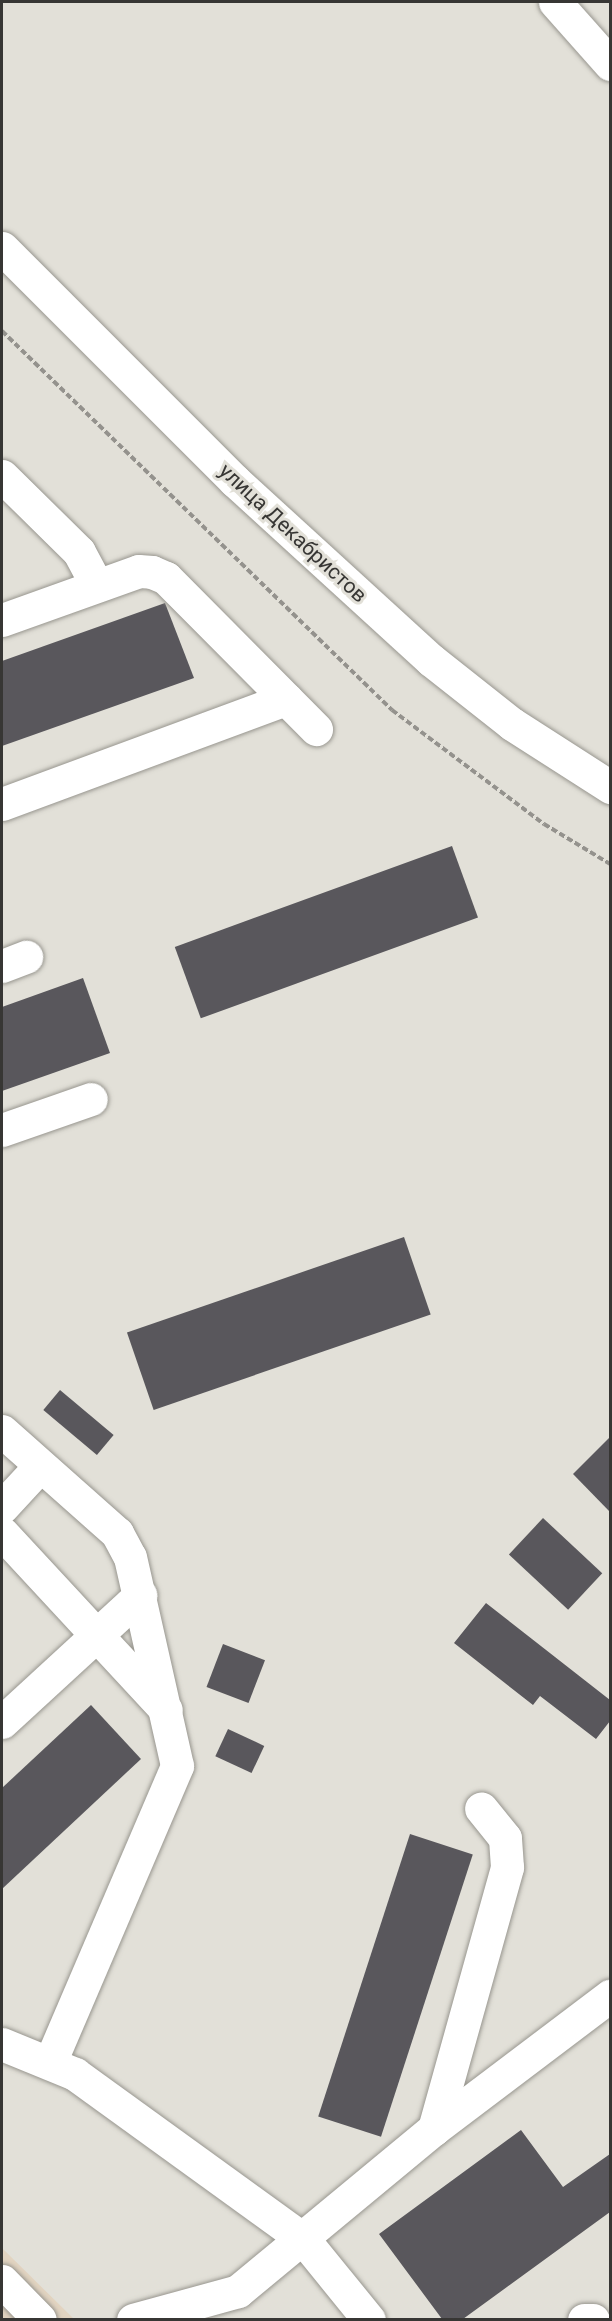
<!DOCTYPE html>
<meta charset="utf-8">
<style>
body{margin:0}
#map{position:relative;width:612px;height:2321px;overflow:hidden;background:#e2e0d8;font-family:Roboto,sans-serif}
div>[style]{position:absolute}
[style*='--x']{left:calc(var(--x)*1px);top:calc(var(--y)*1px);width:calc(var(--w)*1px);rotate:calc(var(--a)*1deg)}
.industrial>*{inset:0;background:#e2d4c1}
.building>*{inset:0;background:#59575c;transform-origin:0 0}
.path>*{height:4px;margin-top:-2px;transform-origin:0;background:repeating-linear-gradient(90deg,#94928d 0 6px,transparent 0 9px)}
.roads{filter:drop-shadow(0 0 2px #98968f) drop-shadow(0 0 2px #98968f)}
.minor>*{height:33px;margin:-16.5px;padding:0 16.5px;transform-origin:16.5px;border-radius:16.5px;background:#fff}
.major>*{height:33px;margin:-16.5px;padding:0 16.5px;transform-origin:16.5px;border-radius:16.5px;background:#fff}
span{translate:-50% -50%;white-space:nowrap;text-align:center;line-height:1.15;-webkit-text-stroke:6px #e2e0d8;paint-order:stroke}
.street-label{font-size:21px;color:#373634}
.frame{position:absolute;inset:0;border:3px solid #373634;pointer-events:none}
</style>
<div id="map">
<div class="industrial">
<i style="clip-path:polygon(2px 2248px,74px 2319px,2px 2319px)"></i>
</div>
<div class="building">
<i style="clip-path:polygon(165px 603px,194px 678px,2px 746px,2px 661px)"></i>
<i style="left:452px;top:846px;width:76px;height:295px;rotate:70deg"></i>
<i style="clip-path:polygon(83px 978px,110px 1053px,2px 1091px,2px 1007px)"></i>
<i style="left:404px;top:1237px;width:82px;height:293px;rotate:71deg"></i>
<i style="left:60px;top:1390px;width:70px;height:26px;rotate:40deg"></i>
<i style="clip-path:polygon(610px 1437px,610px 1512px,573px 1474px)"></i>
<i style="left:543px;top:1518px;width:81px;height:50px;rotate:43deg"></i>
<i style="clip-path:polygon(486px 1603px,610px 1700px,610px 1721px,596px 1739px,540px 1696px,533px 1705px,454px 1643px)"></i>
<i style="left:223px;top:1644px;width:45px;height:46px;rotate:21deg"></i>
<i style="clip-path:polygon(91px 1705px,141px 1759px,2px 1889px,2px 1788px)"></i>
<i style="left:228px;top:1729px;width:40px;height:30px;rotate:25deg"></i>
<i style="left:410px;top:1834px;width:66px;height:297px;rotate:18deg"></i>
<i style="clip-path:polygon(521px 2130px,563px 2187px,610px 2154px,610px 2212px,463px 2319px,442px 2319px,379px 2234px)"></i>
</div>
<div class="path">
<i style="--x:2;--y:331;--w:544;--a:44.18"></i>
<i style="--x:392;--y:710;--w:190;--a:36.9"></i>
<i style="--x:544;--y:824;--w:77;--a:31.2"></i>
</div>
<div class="roads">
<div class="minor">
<i style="--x:555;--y:2;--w:83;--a:48.4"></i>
<i style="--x:2;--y:476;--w:108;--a:44.6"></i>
<i style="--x:79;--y:552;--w:38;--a:62"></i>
<i style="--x:2;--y:620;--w:145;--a:-19.7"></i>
<i style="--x:139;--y:571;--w:13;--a:4"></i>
<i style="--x:152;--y:572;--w:15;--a:23"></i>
<i style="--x:166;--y:578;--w:213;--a:45.2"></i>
<i style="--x:2;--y:804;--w:303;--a:-20.3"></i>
<i style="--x:2;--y:966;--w:26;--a:-21"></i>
<i style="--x:2;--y:1130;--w:94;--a:-19.2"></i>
<i style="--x:2;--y:1431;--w:154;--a:41.6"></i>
<i style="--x:117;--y:1533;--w:27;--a:62"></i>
<i style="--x:130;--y:1557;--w:214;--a:77.3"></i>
<i style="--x:177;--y:1766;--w:322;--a:113.2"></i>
<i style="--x:2;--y:1507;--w:54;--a:-47.2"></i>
<i style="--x:2;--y:1533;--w:241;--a:47.2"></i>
<i style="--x:2;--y:1722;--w:188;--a:-42.6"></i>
<i style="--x:2;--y:2044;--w:79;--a:22.3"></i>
<i style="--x:75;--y:2074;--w:283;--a:35.9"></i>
<i style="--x:304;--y:2240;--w:103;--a:50.9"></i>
<i style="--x:434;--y:2129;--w:221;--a:-37.1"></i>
<i style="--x:2;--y:2281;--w:54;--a:45.7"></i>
<i style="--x:133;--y:2320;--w:109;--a:-15.4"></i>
<i style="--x:238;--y:2291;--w:254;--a:-39.6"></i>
<i style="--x:434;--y:2129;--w:272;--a:-74.4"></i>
<i style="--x:507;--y:1867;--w:29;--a:-94"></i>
<i style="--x:505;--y:1838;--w:38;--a:-129"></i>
<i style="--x:584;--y:2320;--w:9;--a:0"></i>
</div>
<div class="major">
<i style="--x:2;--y:248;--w:330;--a:45"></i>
<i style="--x:235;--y:481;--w:265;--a:42.4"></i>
<i style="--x:431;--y:660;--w:103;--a:38.3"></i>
<i style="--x:512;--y:724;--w:117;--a:32.7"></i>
</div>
</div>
<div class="street-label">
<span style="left:293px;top:533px;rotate:43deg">улица Декабристов</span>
</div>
<div class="frame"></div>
</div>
